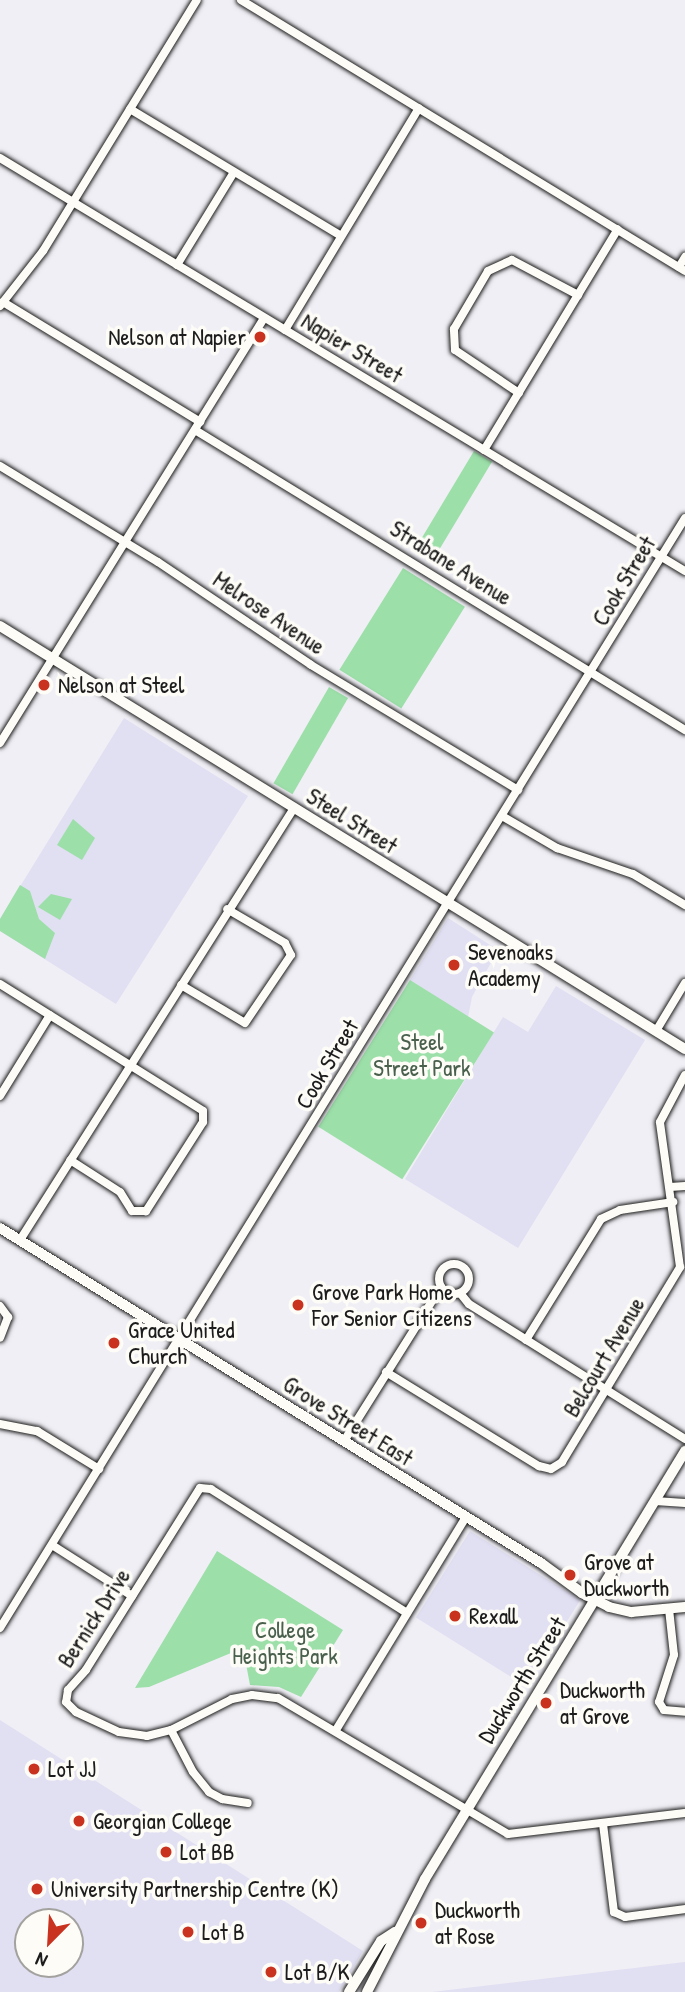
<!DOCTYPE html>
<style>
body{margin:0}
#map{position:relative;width:685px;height:1992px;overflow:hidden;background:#f0eff5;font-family:"Patrick Hand",sans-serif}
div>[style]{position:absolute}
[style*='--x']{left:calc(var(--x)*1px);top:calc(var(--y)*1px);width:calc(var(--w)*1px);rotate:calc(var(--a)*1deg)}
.built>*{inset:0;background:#e1dff2;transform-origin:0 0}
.green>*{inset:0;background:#9cdfa9;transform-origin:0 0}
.roads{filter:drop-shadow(0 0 2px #1c1c1c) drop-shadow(0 0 2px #1c1c1c)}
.minor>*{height:8px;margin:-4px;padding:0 4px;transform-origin:4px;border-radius:4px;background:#fdfcf7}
.minor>.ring{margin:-4px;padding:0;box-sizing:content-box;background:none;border:8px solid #fdfcf7;border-radius:50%}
.tertiary>*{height:10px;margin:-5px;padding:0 5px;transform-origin:5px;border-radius:5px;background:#fdfcf7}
.secondary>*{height:10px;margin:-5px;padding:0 5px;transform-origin:5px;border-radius:5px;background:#fdfcf7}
.dots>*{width:19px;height:19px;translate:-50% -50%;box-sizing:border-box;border:4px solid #fdfcf7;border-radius:50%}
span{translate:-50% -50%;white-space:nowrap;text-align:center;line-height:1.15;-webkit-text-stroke:7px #fdfcf7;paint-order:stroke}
.poi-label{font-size:23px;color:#1c1c1c}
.right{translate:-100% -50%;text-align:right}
.left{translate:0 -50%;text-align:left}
.street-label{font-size:23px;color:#1c1c1c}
.park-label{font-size:23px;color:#49604d}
.north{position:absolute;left:14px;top:1908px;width:70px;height:70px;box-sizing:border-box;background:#fdfcf7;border:2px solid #a3a29f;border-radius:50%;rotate:204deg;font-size:19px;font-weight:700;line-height:28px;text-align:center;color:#1c1c1c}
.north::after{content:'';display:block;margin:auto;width:24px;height:32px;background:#c8321e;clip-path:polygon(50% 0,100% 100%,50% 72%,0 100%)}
</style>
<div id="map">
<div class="built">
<i style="clip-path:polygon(124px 718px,248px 796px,116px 1004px,0 931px,0 919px)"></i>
<i style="clip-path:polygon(448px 918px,498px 950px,472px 997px,468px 1017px,410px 980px)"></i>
<i style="clip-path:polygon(556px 986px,645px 1040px,518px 1248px,405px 1179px,503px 1017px,528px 1032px)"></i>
<i style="left:470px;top:1531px;width:130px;height:102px;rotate:32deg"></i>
<i style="clip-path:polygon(evenodd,0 1720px,363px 1951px,339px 1992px,0 1992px,0 1720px,28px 1922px,70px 1922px,70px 1964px,28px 1964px,28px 1922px)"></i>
<i style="clip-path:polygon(685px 1962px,685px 1992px,432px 1992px)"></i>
</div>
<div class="green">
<i style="left:474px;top:451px;width:21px;height:116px;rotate:31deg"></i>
<i style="left:403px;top:568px;width:73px;height:120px;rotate:32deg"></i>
<i style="left:329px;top:687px;width:22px;height:111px;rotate:30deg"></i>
<i style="clip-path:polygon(73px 819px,95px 838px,82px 860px,57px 845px)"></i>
<i style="clip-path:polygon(20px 885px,30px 891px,39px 919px,55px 933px,45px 959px,0 931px,0 919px)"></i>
<i style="clip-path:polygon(51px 894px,72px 899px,60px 920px,38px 907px)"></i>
<i style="left:410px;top:980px;width:99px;height:173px;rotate:32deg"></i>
<i style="clip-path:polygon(217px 1551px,343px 1630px,301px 1697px,279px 1687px,250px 1685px,243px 1648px,149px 1687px,135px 1688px)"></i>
</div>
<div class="roads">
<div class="minor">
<i style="--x:241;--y:0;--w:520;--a:31.4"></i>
<i style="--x:130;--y:109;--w:246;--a:31"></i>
<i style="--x:0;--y:158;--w:800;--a:31.09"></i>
<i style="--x:177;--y:265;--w:109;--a:-58.5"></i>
<i style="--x:679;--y:267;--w:12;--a:-59"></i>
<i style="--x:3;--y:302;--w:231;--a:31.3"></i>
<i style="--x:0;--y:306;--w:70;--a:-52"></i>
<i style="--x:43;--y:251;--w:294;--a:-58.5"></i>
<i style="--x:285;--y:330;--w:259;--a:-58.9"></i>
<i style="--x:519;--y:393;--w:77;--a:-146.1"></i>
<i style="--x:455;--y:350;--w:21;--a:-93"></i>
<i style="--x:454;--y:329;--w:67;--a:-59.6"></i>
<i style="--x:488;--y:271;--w:26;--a:-25"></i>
<i style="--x:512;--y:260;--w:75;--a:27.9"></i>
<i style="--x:195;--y:430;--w:575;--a:31.48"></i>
<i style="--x:484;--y:450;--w:258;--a:-58.8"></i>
<i style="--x:0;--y:466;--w:185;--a:31.3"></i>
<i style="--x:158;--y:562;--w:184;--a:33.9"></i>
<i style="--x:311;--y:665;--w:242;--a:31.1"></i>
<i style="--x:0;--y:743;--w:500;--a:-58.15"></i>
<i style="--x:502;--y:816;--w:64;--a:30.2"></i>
<i style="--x:557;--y:848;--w:80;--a:18.9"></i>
<i style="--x:633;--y:874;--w:61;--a:30.8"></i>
<i style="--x:0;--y:984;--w:239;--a:32"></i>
<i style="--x:203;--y:1111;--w:11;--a:90"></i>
<i style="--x:203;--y:1122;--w:106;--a:122.6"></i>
<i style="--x:146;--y:1211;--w:14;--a:180"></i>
<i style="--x:132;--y:1211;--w:22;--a:-122"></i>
<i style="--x:120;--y:1192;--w:59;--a:-147.4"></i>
<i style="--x:181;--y:985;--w:74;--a:30.7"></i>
<i style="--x:245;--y:1023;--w:82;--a:-55.9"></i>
<i style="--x:291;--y:955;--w:13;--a:-117"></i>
<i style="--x:285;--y:943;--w:67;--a:-149.6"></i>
<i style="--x:656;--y:1031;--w:56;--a:-58.9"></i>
<i style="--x:0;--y:1096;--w:95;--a:-58.3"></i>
<i style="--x:670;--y:1187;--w:15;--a:-4"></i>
<i style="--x:20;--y:1240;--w:512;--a:-57.61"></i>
<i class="ring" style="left:439px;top:1264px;width:22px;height:22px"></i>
<i style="--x:460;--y:1293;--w:14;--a:51"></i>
<i style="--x:469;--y:1304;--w:255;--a:32"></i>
<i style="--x:0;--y:1306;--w:14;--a:54"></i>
<i style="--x:8;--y:1317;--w:22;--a:111"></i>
<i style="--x:526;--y:1340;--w:142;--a:-58.2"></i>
<i style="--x:601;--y:1219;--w:21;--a:-25"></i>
<i style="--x:620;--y:1210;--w:54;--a:-8.6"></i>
<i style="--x:386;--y:1372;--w:180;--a:31.6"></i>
<i style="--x:539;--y:1466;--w:12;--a:14"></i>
<i style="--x:551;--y:1469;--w:13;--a:-32"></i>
<i style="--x:562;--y:1462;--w:228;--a:-58.8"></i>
<i style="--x:680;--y:1267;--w:146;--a:-97.9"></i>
<i style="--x:660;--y:1122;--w:53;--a:-62"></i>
<i style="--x:0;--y:1424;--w:38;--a:11"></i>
<i style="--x:37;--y:1431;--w:73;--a:31.5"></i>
<i style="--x:344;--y:1441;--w:182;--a:-57.8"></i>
<i style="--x:655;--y:1501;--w:30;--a:4"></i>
<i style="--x:52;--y:1545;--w:95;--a:32.5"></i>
<i style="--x:669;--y:1609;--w:46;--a:83.8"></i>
<i style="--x:674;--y:1655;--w:49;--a:107.7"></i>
<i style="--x:659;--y:1702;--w:9;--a:58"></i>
<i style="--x:664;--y:1710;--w:21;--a:5"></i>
<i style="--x:407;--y:1613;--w:232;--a:-147.7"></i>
<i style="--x:211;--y:1489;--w:11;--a:-175"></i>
<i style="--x:200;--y:1488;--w:215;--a:122.1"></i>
<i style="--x:86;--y:1670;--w:27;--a:132"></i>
<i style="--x:68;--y:1690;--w:12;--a:99"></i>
<i style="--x:66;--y:1702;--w:14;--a:45"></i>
<i style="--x:76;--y:1712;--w:47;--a:24.9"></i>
<i style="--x:119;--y:1732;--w:28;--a:8"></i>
<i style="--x:147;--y:1736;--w:25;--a:-14"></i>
<i style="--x:171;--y:1730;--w:68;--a:-26.9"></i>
<i style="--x:232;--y:1699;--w:20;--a:-11"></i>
<i style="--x:252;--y:1695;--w:26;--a:7"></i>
<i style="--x:278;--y:1698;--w:267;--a:30.6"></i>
<i style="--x:508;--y:1834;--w:178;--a:-6.8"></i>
<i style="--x:0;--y:1628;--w:1304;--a:-58.32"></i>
<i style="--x:171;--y:1730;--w:47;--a:62.4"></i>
<i style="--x:193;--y:1772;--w:26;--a:51"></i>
<i style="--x:209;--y:1792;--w:15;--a:28"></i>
<i style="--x:222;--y:1799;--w:26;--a:9"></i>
<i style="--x:336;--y:1730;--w:250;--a:-58.6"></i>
<i style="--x:603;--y:1824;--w:89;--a:82.9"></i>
<i style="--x:614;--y:1912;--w:12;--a:24"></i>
<i style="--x:625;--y:1917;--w:61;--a:-7.6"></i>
</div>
<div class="tertiary">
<i style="--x:0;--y:626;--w:805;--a:31.7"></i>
<i style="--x:0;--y:1228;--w:636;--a:31.77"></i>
<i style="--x:541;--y:1563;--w:51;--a:36.2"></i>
<i style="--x:582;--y:1593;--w:30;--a:27"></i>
<i style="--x:609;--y:1607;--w:23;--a:13"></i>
<i style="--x:631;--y:1612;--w:54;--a:-5.3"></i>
</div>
<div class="secondary">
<i style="--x:349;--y:1992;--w:60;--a:-57.9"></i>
<i style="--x:381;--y:1941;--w:17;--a:-33"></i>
<i style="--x:367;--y:1992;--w:127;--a:-62.8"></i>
<i style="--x:425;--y:1879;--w:501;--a:-58.72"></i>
</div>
</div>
<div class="dots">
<i style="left:260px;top:337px;background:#c8321e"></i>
<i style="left:44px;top:685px;background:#c8321e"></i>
<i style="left:454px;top:965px;background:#c8321e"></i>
<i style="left:298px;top:1305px;background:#c8321e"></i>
<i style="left:114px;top:1343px;background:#c8321e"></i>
<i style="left:570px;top:1575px;background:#c8321e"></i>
<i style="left:455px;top:1616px;background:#c8321e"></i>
<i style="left:546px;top:1703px;background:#c8321e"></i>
<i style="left:34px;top:1769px;background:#c8321e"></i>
<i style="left:79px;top:1821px;background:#c8321e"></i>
<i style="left:166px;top:1852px;background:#c8321e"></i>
<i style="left:37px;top:1889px;background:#c8321e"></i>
<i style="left:421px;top:1923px;background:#c8321e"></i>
<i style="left:188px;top:1932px;background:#c8321e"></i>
<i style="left:271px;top:1972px;background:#c8321e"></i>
</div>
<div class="poi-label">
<span class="right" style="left:246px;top:337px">Nelson at Napier</span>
<span class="left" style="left:58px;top:685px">Nelson at Steel</span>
<span class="left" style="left:468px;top:965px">Sevenoaks<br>Academy</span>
<span class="left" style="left:312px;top:1305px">Grove Park Home<br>For Senior Citizens</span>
<span class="left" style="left:128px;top:1343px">Grace United<br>Church</span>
<span class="left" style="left:584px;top:1575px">Grove at<br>Duckworth</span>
<span class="left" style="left:469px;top:1616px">Rexall</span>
<span class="left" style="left:560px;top:1703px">Duckworth<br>at Grove</span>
<span class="left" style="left:48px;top:1769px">Lot JJ</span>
<span class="left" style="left:93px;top:1821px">Georgian College</span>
<span class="left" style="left:180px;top:1852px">Lot BB</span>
<span class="left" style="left:51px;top:1889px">University Partnership Centre (K)</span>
<span class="left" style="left:435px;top:1923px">Duckworth<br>at Rose</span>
<span class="left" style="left:202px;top:1932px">Lot B</span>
<span class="left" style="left:285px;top:1972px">Lot B/K</span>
</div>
<div class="street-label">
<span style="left:352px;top:348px;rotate:31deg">Napier Street</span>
<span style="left:451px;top:563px;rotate:32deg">Strabane Avenue</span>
<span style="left:624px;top:581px;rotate:-59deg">Cook Street</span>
<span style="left:269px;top:613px;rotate:34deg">Melrose Avenue</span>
<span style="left:352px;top:821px;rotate:32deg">Steel Street</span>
<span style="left:327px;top:1064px;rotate:-59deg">Cook Street</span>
<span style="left:604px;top:1357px;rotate:-59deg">Belcourt Avenue</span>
<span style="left:348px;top:1421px;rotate:32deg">Grove Street East</span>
<span style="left:94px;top:1618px;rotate:-57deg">Bernick Drive</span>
<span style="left:522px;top:1680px;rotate:-58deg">Duckworth Street</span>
</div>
<div class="park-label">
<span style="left:422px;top:1055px">Steel<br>Street Park</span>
<span style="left:285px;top:1643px">College<br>Heights Park</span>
</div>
<div class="north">N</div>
</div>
